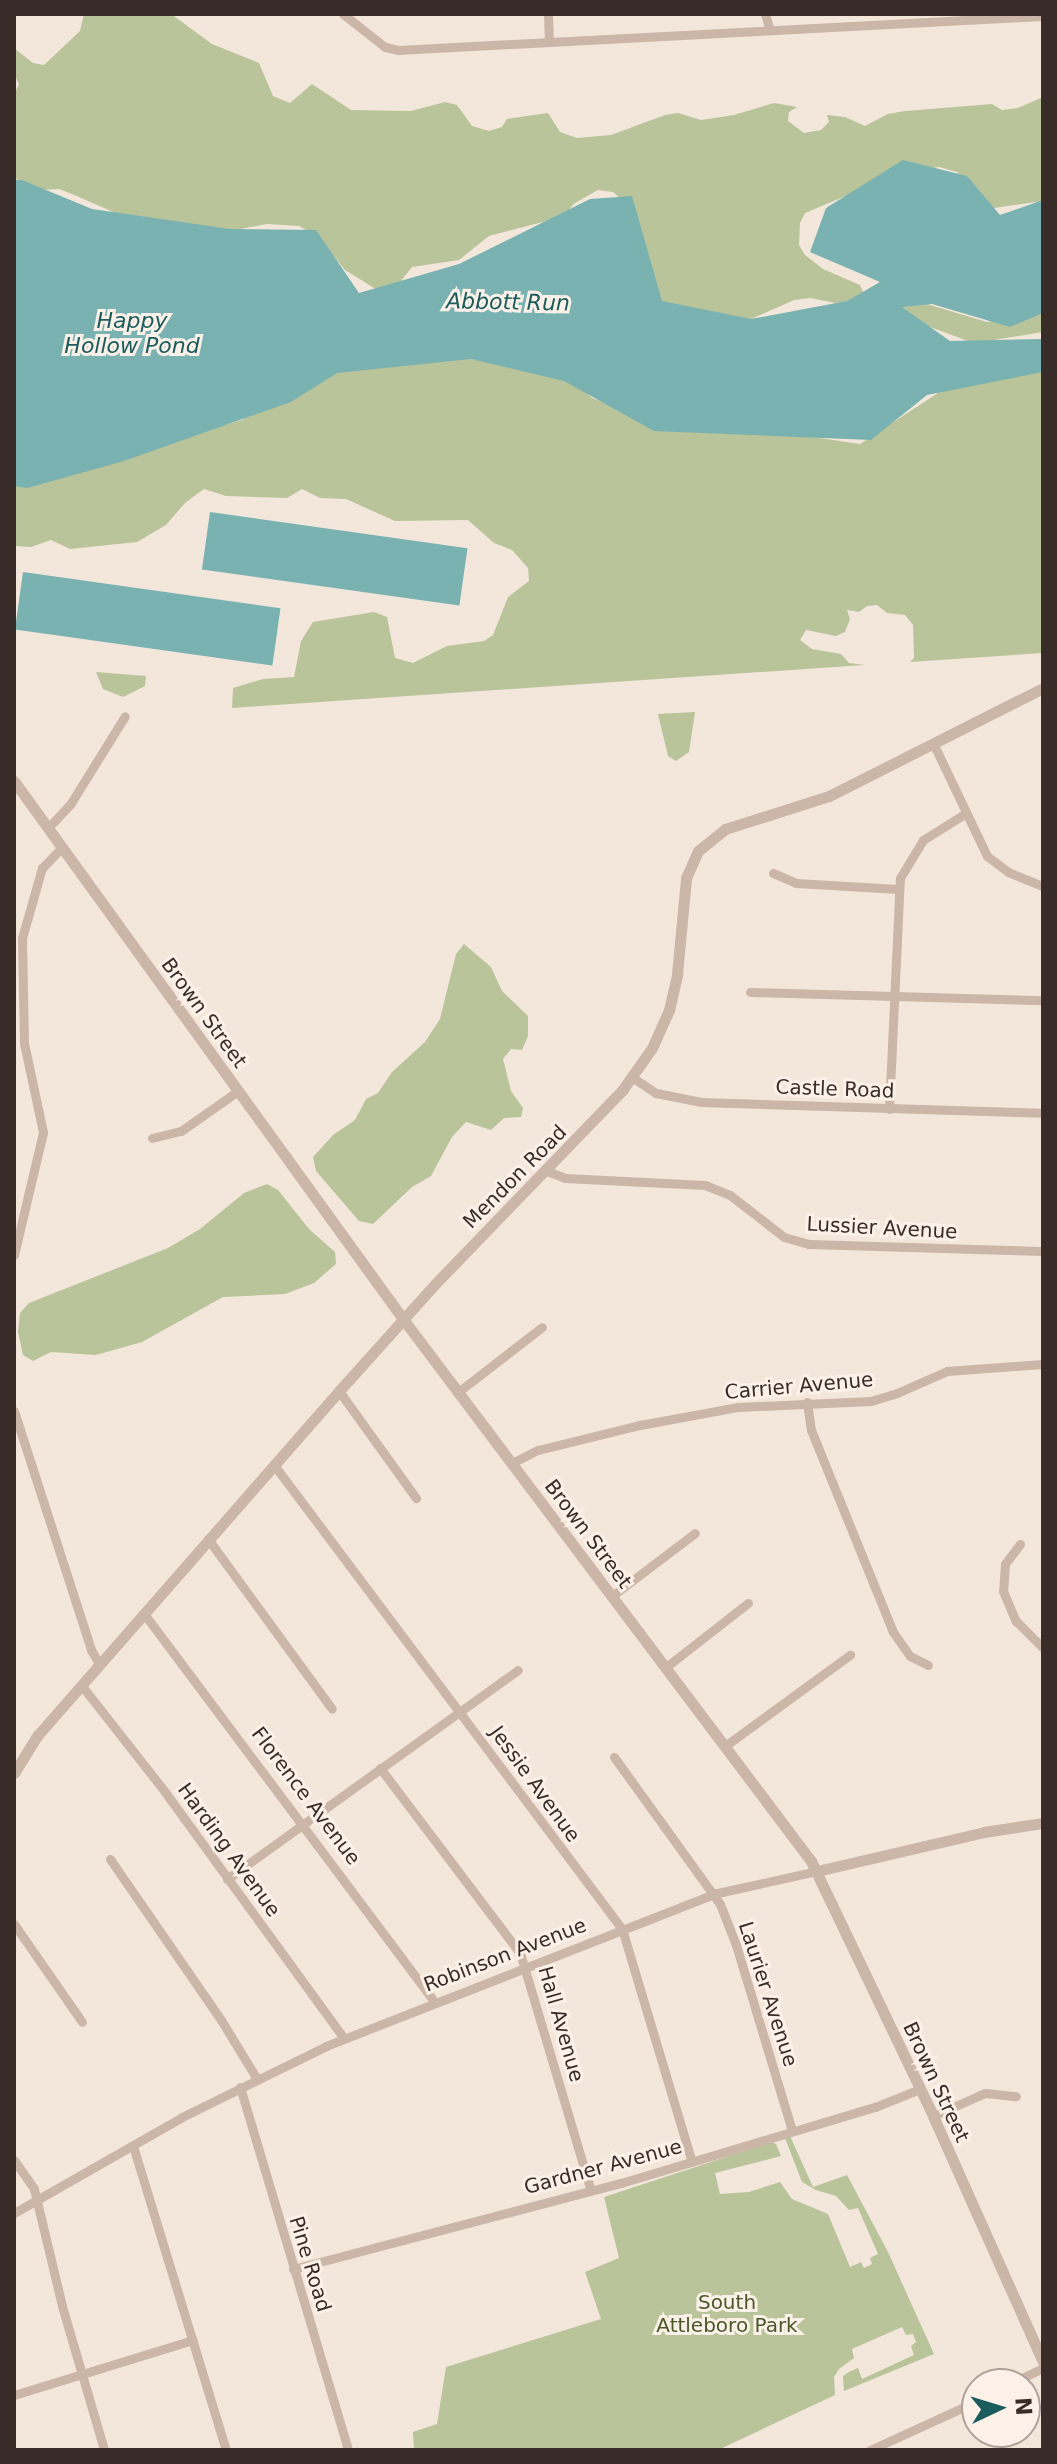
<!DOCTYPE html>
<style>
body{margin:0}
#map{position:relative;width:1057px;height:2464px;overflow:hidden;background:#f3e7dc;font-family:"DejaVu Sans",sans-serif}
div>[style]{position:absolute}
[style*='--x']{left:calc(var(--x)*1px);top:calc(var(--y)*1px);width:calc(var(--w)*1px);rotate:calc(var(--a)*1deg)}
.green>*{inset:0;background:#b9c49b}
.water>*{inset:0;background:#79b2b1;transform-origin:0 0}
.minor>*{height:9px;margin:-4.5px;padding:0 4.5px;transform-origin:4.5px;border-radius:4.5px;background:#ccb6a7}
.tertiary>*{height:11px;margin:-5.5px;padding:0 5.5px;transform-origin:5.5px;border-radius:5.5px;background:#ccb6a7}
span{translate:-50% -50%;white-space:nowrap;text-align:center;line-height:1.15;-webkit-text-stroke:6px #fbf1e9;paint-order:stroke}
.street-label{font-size:20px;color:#382c28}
.park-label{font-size:20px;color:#4a582a}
.water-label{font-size:22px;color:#1b5d5c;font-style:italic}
.frame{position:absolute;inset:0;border:16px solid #382c28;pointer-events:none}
.north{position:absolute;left:961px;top:2368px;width:80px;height:80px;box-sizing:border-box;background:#fbf1e9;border:2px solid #ada29c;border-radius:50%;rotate:86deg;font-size:22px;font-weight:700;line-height:32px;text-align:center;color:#382c28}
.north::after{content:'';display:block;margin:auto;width:28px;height:36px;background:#1b5d5c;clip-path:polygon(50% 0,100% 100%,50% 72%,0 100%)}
</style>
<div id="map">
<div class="green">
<i style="clip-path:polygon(84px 14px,171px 14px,212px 44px,259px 63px,273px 96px,290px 103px,312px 84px,351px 110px,411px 111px,445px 102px,457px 105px,472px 126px,489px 131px,502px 127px,507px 119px,548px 113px,560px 132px,577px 138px,611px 135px,665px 115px,678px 113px,701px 120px,734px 115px,774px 103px,797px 107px,789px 112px,788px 121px,804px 133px,821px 130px,829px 122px,827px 115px,845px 117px,865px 126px,888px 114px,905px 111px,992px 104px,1002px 110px,1018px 108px,1043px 97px,1043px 201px,994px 208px,981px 201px,957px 172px,939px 167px,912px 171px,848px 195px,805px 213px,800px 223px,799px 245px,805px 255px,823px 269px,860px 285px,863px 292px,860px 300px,836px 303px,810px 298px,794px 300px,749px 320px,653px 301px,627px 204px,613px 192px,598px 190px,575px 203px,562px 217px,489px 236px,459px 260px,412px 267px,397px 286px,379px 291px,345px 270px,318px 237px,299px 226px,267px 224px,230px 231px,145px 226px,72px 194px,59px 189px,41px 190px,14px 178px,14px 95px,19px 84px,14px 74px,14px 48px,33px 63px,44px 65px,80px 31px)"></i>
<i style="clip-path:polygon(890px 293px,987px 322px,1043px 314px,1043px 332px,988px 341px,968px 341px,930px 327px,895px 308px)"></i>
<i style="clip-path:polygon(444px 355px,564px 373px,592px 398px,618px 408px,860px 444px,944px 389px,1043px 364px,1043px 653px,910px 662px,914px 658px,913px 625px,905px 615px,887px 613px,877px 605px,867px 606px,859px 612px,847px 610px,850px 619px,845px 632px,836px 636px,806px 630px,800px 640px,812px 649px,841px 654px,849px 663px,865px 665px,232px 708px,233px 688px,263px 679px,294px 677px,301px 641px,313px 622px,374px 612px,387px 617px,395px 658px,413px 663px,447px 646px,484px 641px,493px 635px,508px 597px,529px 581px,528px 568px,512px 550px,494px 543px,468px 520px,395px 521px,346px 499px,320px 498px,302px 489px,287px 498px,226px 496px,204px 489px,185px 503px,166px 525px,137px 542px,70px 549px,51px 540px,31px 547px,14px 546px,14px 484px,242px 420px,320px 374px)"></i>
<i style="clip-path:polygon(96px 672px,146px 676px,145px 686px,123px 697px,103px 689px)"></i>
<i style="clip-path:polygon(695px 712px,689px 752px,676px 761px,668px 756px,658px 714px)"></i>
<i style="clip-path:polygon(464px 944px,491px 967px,502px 991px,528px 1016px,528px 1036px,522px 1050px,511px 1049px,503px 1059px,511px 1091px,523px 1108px,521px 1117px,504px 1118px,491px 1130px,466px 1122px,452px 1137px,431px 1176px,412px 1187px,373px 1224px,359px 1221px,316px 1171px,313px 1157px,333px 1135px,355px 1120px,366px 1099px,378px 1093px,392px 1072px,425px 1042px,440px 1019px,456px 954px)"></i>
<i style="clip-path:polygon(267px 1184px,278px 1190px,309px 1229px,335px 1252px,336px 1264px,314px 1283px,285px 1294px,223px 1297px,142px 1342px,96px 1355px,51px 1352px,33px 1361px,23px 1355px,18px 1332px,20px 1313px,29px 1303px,168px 1248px,200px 1229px,244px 1193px)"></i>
<i style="clip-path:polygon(790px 2136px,813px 2187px,847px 2175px,888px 2252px,934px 2354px,844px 2391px,843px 2376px,849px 2372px,858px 2368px,862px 2379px,914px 2355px,911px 2346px,916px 2342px,913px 2334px,906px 2335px,902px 2327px,852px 2349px,854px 2358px,839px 2369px,834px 2377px,835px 2395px,718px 2450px,414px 2450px,413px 2432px,437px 2424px,446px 2367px,601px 2319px,585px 2272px,619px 2258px,604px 2197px,772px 2142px,776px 2144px,781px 2156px,715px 2173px,720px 2194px,749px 2192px,780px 2182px,792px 2199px,828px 2214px,850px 2267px,861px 2262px,864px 2268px,872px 2264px,870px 2258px,878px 2254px,858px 2208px,849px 2210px,836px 2196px,816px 2190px,802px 2182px,785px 2138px)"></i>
</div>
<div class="water">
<i style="clip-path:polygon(903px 160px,967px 176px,1000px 215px,1043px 200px,1043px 313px,1010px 327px,932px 304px,902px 307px,950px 341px,1043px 339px,1043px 372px,927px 395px,871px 440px,654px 431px,564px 381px,471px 359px,337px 373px,291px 402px,124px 461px,27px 488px,14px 486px,14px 180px,22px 180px,92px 209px,230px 229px,316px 230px,359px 293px,459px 264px,590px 199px,632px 196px,662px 301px,751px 319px,847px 301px,880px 282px,810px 252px,826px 208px)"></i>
<i style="left:210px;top:512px;width:260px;height:58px;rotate:8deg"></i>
<i style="left:23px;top:572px;width:260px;height:58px;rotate:8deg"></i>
</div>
<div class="minor">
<i style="--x:343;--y:14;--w:53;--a:38.2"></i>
<i style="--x:385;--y:47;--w:13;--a:13"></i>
<i style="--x:398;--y:50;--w:646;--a:-3.02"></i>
<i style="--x:548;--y:14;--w:28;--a:88"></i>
<i style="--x:765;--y:14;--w:17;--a:73"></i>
<i style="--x:934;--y:745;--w:123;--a:64.5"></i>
<i style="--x:987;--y:856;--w:26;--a:37"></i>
<i style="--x:1008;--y:872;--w:38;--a:22"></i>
<i style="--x:48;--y:828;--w:34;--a:-47"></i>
<i style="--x:71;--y:803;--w:102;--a:-58.2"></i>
<i style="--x:773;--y:873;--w:25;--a:23"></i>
<i style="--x:796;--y:883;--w:102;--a:3.4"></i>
<i style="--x:750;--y:992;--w:293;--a:1.6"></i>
<i style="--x:632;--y:1077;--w:29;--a:34"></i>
<i style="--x:656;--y:1093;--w:46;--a:11.3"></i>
<i style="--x:701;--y:1102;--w:342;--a:1.8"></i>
<i style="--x:889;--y:1109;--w:231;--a:-87.3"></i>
<i style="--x:900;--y:878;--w:44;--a:-58.8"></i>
<i style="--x:923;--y:840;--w:51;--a:-32.1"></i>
<i style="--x:152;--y:1138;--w:30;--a:-14"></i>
<i style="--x:181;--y:1131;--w:70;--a:-35.1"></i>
<i style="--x:547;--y:1171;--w:19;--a:21"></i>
<i style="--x:565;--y:1178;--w:140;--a:2.9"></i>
<i style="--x:705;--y:1185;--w:27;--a:22"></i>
<i style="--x:730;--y:1195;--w:68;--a:37.9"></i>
<i style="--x:784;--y:1237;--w:26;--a:16"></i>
<i style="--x:809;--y:1244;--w:234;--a:1.7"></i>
<i style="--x:14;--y:1255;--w:126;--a:-76.7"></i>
<i style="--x:43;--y:1132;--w:91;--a:-102.1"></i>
<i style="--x:24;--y:1043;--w:105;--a:-91.1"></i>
<i style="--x:22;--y:938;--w:73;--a:-74.1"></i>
<i style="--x:42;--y:868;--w:29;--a:-46"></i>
<i style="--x:339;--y:1391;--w:132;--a:54.3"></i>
<i style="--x:458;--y:1392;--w:106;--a:-37.7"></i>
<i style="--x:807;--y:1402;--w:28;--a:82"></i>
<i style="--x:811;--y:1430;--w:218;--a:67.9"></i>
<i style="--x:893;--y:1632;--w:29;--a:55"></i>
<i style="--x:910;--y:1656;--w:20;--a:27"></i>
<i style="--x:14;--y:1411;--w:251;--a:72.1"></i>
<i style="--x:91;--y:1650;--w:17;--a:59"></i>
<i style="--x:512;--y:1463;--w:29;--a:-27"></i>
<i style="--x:538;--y:1450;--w:105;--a:-13.8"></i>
<i style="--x:640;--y:1425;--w:100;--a:-10.4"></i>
<i style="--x:738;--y:1407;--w:133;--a:-2.6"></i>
<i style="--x:871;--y:1401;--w:27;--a:-17"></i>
<i style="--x:897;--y:1393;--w:55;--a:-23.7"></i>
<i style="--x:947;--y:1371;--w:96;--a:-4.2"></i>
<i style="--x:274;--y:1465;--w:580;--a:53.13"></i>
<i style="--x:622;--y:1929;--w:243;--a:73.3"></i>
<i style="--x:208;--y:1539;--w:210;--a:53.9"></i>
<i style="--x:1020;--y:1544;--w:25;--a:127"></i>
<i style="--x:1005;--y:1564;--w:27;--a:94"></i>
<i style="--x:1003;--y:1591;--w:33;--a:67"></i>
<i style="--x:1016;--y:1621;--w:38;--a:45"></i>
<i style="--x:612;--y:1596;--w:104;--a:-37.2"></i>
<i style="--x:145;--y:1615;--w:484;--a:53.2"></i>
<i style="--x:666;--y:1667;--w:104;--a:-38"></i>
<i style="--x:82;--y:1686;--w:135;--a:51.9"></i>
<i style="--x:165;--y:1792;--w:304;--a:54"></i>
<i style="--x:725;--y:1746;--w:155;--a:-36.1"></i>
<i style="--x:614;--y:1757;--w:181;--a:54.2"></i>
<i style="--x:720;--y:1904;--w:44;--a:68.7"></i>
<i style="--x:736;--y:1945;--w:194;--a:73.2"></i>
<i style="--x:380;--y:1768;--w:232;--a:52.9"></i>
<i style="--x:520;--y:1953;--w:248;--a:73.4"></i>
<i style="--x:110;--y:1859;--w:196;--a:55.4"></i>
<i style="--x:221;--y:2020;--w:69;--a:58.6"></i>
<i style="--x:227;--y:1879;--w:358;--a:-35.7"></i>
<i style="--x:14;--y:1924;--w:119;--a:55.2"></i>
<i style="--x:240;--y:2087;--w:379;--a:73.4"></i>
<i style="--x:933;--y:2116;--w:57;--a:-23.9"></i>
<i style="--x:985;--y:2093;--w:31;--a:6"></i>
<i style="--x:133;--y:2146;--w:318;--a:73"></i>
<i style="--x:14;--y:2160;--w:35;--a:55"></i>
<i style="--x:34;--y:2189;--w:120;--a:76.5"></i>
<i style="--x:62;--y:2306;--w:150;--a:73.7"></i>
<i style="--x:14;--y:2213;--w:193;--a:-29.7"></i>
<i style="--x:182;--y:2117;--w:161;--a:-26.2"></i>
<i style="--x:326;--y:2046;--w:416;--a:-21.4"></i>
<i style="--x:713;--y:1894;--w:107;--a:-12.5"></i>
<i style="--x:293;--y:2269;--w:339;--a:-14.7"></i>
<i style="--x:621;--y:2183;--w:265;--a:-16.7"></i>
<i style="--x:875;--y:2107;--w:48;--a:-21.8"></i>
<i style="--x:1010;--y:2384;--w:37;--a:-26"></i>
<i style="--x:14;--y:2395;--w:187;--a:-17.1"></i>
<i style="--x:870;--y:2450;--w:118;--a:-24.6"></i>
</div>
<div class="tertiary">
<i style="--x:14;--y:781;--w:664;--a:54.13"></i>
<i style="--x:403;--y:1319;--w:678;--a:53.03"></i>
<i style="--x:811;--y:1861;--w:283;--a:64.4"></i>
<i style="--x:933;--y:2116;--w:269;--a:65.9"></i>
<i style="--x:14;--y:1773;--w:44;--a:-58.1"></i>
<i style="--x:37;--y:1736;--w:459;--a:-48.8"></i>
<i style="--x:339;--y:1391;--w:144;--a:-48.1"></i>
<i style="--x:435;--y:1284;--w:271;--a:-46"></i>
<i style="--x:623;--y:1089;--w:50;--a:-54.7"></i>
<i style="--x:652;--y:1048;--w:42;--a:-65.9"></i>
<i style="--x:669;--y:1010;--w:37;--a:-77"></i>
<i style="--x:677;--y:974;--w:96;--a:-84.6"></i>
<i style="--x:686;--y:878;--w:30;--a:-66"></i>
<i style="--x:698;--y:851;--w:35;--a:-39"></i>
<i style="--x:725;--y:829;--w:109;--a:-17.6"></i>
<i style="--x:829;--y:796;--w:240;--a:-26.8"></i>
<i style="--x:817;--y:1871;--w:171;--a:-13.1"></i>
<i style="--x:984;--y:1832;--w:60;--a:-8.7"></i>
</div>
<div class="street-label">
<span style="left:204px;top:1013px;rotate:54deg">Brown Street</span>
<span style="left:835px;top:1089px;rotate:2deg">Castle Road</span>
<span style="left:515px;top:1177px;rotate:-45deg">Mendon Road</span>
<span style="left:882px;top:1228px;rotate:3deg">Lussier Avenue</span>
<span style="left:799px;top:1386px;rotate:-5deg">Carrier Avenue</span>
<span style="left:588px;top:1534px;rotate:53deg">Brown Street</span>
<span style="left:535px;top:1784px;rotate:54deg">Jessie Avenue</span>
<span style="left:306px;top:1796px;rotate:53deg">Florence Avenue</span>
<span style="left:229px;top:1850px;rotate:54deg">Harding Avenue</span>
<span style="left:505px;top:1955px;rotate:-21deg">Robinson Avenue</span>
<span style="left:768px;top:1994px;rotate:72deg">Laurier Avenue</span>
<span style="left:561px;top:2024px;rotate:74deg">Hall Avenue</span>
<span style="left:936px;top:2082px;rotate:65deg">Brown Street</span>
<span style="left:603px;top:2167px;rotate:-15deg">Gardner Avenue</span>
<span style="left:310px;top:2264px;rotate:73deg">Pine Road</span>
</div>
<div class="park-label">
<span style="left:727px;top:2314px">South<br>Attleboro Park</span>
</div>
<div class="water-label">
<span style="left:508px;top:302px;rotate:1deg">Abbott Run</span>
<span style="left:132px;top:333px">Happy<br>Hollow Pond</span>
</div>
<div class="frame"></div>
<div class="north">N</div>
</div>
